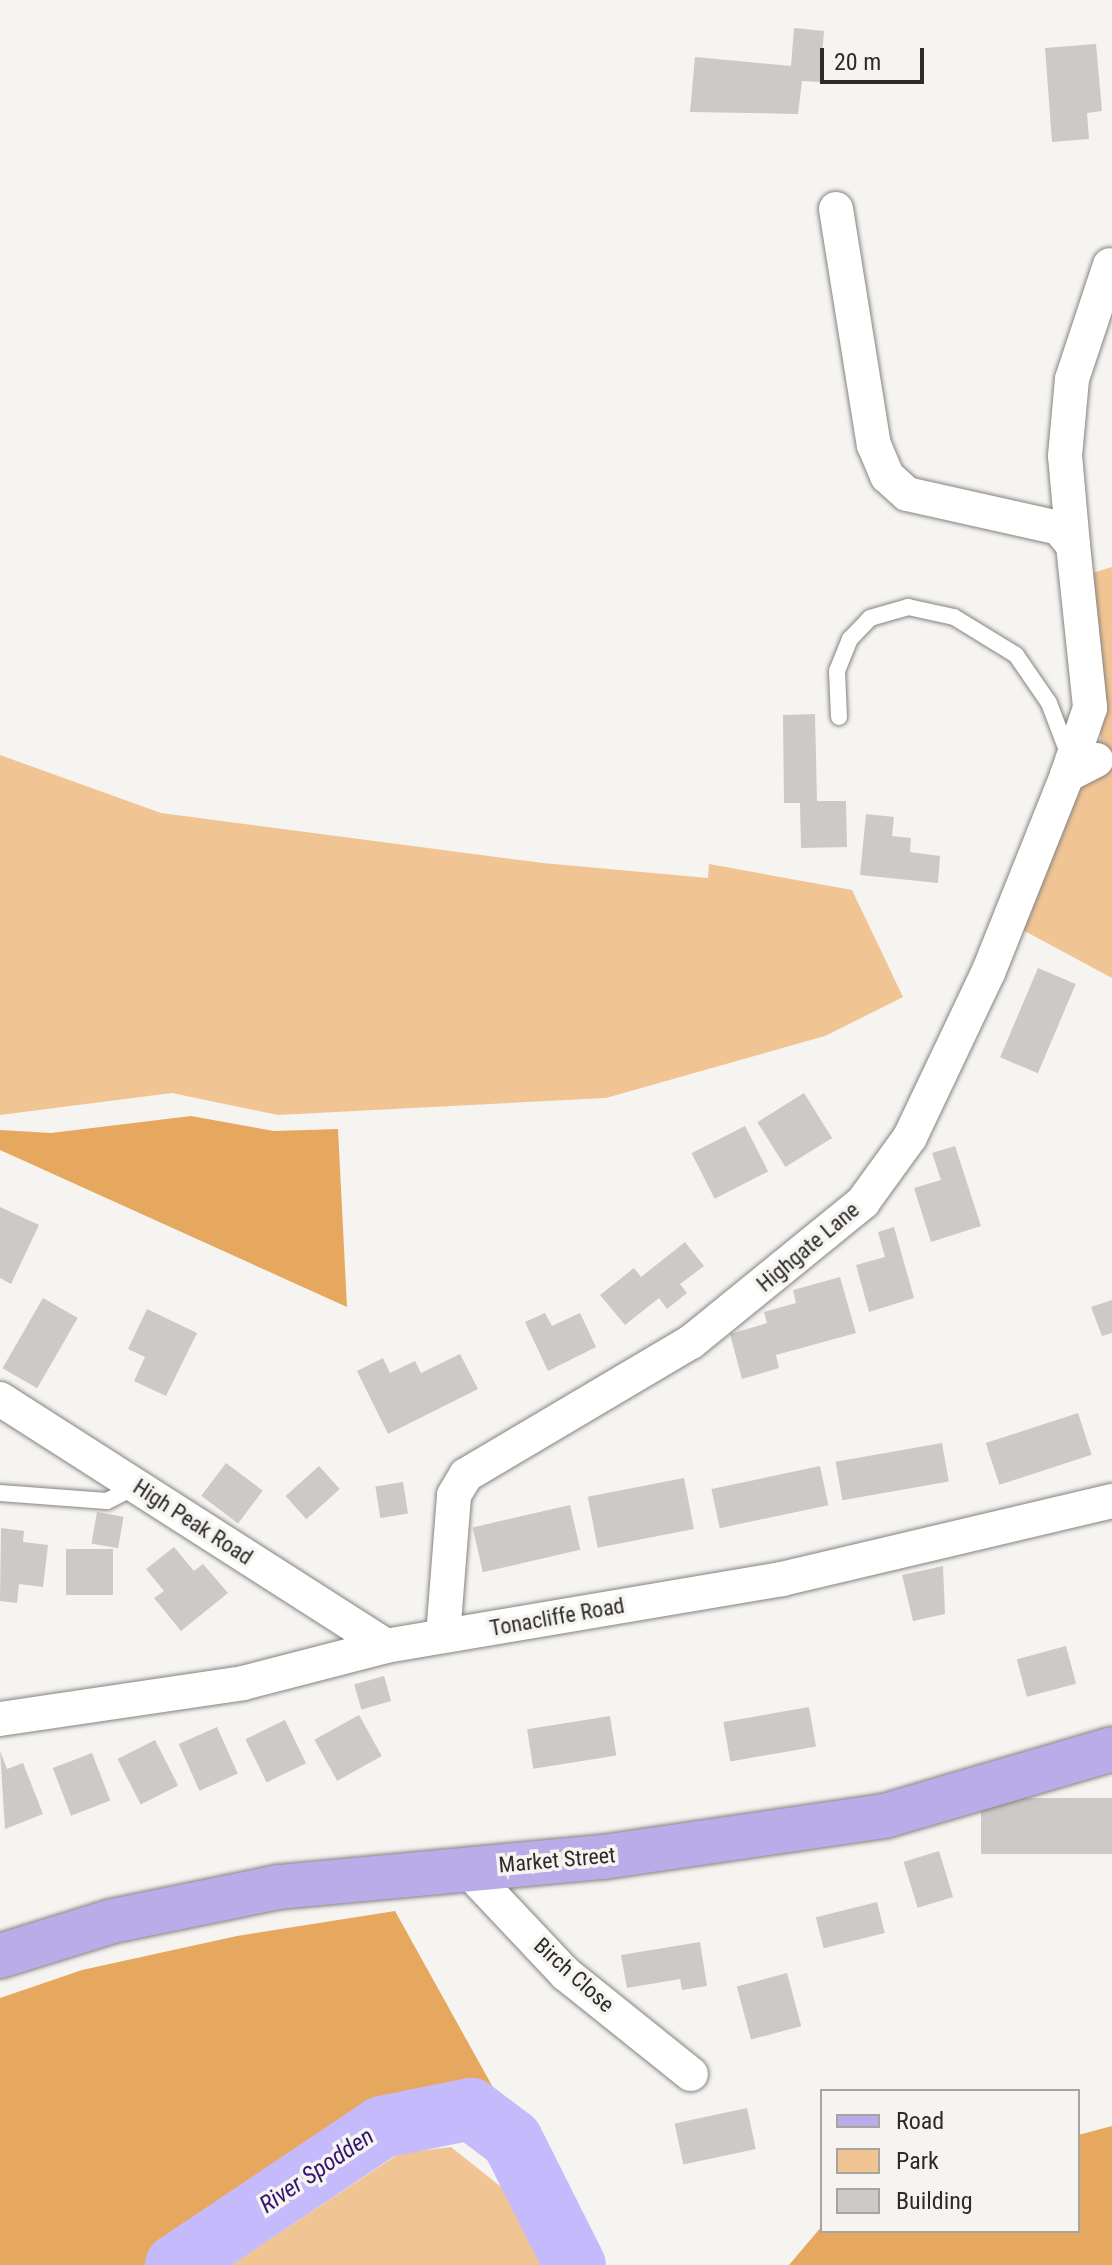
<!DOCTYPE html>
<style>
body{margin:0}
#map{position:relative;width:1112px;height:2265px;overflow:hidden;background:#f6f4f1;font-family:"Roboto Condensed",sans-serif}
div>[style]{position:absolute}
[style*='--x']{left:calc(var(--x)*1px);top:calc(var(--y)*1px);width:calc(var(--w)*1px);rotate:calc(var(--a)*1deg)}
.green>*{inset:0;background:#f1c494}
.forest>*{inset:0;background:#e6a85f}
.river>*{height:62px;margin:-31px;padding:0 31px;transform-origin:31px;border-radius:31px;background:#c5bafc}
.building>*{inset:0;background:#ccc9c6;transform-origin:0 0}
.roads{filter:drop-shadow(0 0 2px #858380) drop-shadow(0 0 2px #858380)}
.lane>*{height:16px;margin:-8px;padding:0 8px;transform-origin:8px;border-radius:8px;background:#fff}
.street>*{height:34px;margin:-17px;padding:0 17px;transform-origin:17px;border-radius:17px;background:#fff}
.primary>*{height:44px;margin:-22px;padding:0 22px;transform-origin:22px;border-radius:22px;background:#b9ace8}
span{translate:-50% -50%;white-space:nowrap;text-align:center;line-height:1.15;-webkit-text-stroke:7px #f6f4f1;paint-order:stroke}
.street-label{font-size:22px;color:#2c2b2a}
.water-label{font-size:24px;color:#361472;font-style:italic}
.legend{position:absolute;left:820px;top:2089px;width:260px;height:144px;box-sizing:border-box;background:#f6f4f1;border:2px solid #a5a4a1;margin:0;padding:10px 14px;list-style:none;font-size:24px;color:#2c2b2a}
.legend li{display:flex;align-items:center;gap:16px;height:40px}
.legend b{width:40px;border:2px solid #a5a4a1}
.scale{position:absolute;left:820px;top:48px;width:104px;height:36px;box-sizing:border-box;border:4px solid #2c2b2a;border-top:0;padding-left:10px;font-size:24px;line-height:28px;white-space:nowrap;color:#2c2b2a;-webkit-text-stroke:6px #f6f4f1;paint-order:stroke}
</style>
<div id="map">
<div class="green">
<i style="clip-path:polygon(1112px 567px,1112px 978px,1017px 927px,1101px 738px,1089px 574px)"></i>
<i style="clip-path:polygon(0 755px,161px 813px,543px 863px,708px 878px,709px 864px,852px 890px,903px 997px,825px 1036px,606px 1098px,278px 1115px,172px 1093px,0 1115px)"></i>
<i style="clip-path:polygon(451px 2147px,505px 2190px,543px 2265px,231px 2265px,400px 2153px)"></i>
</div>
<div class="forest">
<i style="clip-path:polygon(191px 1116px,274px 1131px,338px 1129px,347px 1307px,0 1150px,0 1130px,51px 1133px)"></i>
<i style="clip-path:polygon(395px 1911px,500px 2100px,442px 2099px,363px 2122px,156px 2265px,0 2265px,0 1998px,82px 1970px,237px 1936px)"></i>
<i style="clip-path:polygon(1112px 2126px,1112px 2265px,789px 2265px,822px 2226px,1078px 2231px,1078px 2135px)"></i>
</div>
<div class="river">
<i style="--x:176;--y:2265;--w:248;--a:-33.8"></i>
<i style="--x:382;--y:2127;--w:91;--a:-11.4"></i>
<i style="--x:471;--y:2109;--w:51;--a:37.1"></i>
<i style="--x:512;--y:2140;--w:140;--a:63.3"></i>
</div>
<div class="building">
<i style="clip-path:polygon(794px 28px,824px 31px,820px 82px,802px 81px,798px 114px,690px 112px,695px 57px,791px 66px)"></i>
<i style="clip-path:polygon(1096px 44px,1102px 111px,1087px 113px,1089px 139px,1052px 142px,1045px 48px)"></i>
<i style="clip-path:polygon(815px 714px,817px 801px,846px 801px,847px 847px,801px 848px,800px 803px,784px 803px,783px 715px)"></i>
<i style="clip-path:polygon(866px 814px,894px 817px,892px 836px,911px 838px,910px 852px,940px 856px,938px 883px,860px 875px)"></i>
<i style="left:1038px;top:968px;width:41px;height:97px;rotate:23deg"></i>
<i style="left:804px;top:1093px;width:53px;height:55px;rotate:58deg"></i>
<i style="left:745px;top:1126px;width:51px;height:60px;rotate:63deg"></i>
<i style="clip-path:polygon(955px 1146px,981px 1226px,931px 1242px,914px 1188px,941px 1180px,932px 1153px)"></i>
<i style="clip-path:polygon(0 1207px,39px 1225px,11px 1284px,0 1278px)"></i>
<i style="clip-path:polygon(894px 1227px,914px 1298px,869px 1312px,856px 1265px,885px 1257px,878px 1232px)"></i>
<i style="clip-path:polygon(685px 1242px,704px 1266px,680px 1284px,687px 1293px,667px 1309px,659px 1298px,625px 1325px,600px 1295px,634px 1268px,641px 1277px)"></i>
<i style="clip-path:polygon(840px 1277px,856px 1333px,776px 1355px,779px 1368px,742px 1379px,730px 1334px,767px 1323px,764px 1312px,796px 1303px,793px 1290px)"></i>
<i style="left:43px;top:1298px;width:40px;height:81px;rotate:30deg"></i>
<i style="clip-path:polygon(1112px 1300px,1112px 1333px,1102px 1336px,1091px 1307px)"></i>
<i style="clip-path:polygon(147px 1309px,197px 1333px,166px 1396px,134px 1381px,145px 1357px,128px 1349px)"></i>
<i style="clip-path:polygon(545px 1313px,552px 1326px,580px 1313px,596px 1347px,548px 1371px,525px 1322px)"></i>
<i style="clip-path:polygon(460px 1354px,478px 1389px,388px 1434px,357px 1371px,383px 1358px,390px 1373px,415px 1361px,421px 1373px)"></i>
<i style="left:1078px;top:1413px;width:44px;height:97px;rotate:72deg"></i>
<i style="left:942px;top:1443px;width:39px;height:108px;rotate:80deg"></i>
<i style="left:226px;top:1463px;width:46px;height:41px;rotate:37deg"></i>
<i style="left:319px;top:1466px;width:31px;height:45px;rotate:48deg"></i>
<i style="left:820px;top:1466px;width:40px;height:111px;rotate:78deg"></i>
<i style="left:684px;top:1478px;width:52px;height:98px;rotate:79deg"></i>
<i style="left:403px;top:1482px;width:32px;height:28px;rotate:81deg"></i>
<i style="left:570px;top:1505px;width:46px;height:100px;rotate:77deg"></i>
<i style="left:97px;top:1512px;width:27px;height:32px;rotate:10deg"></i>
<i style="clip-path:polygon(1px 1528px,24px 1531px,23px 1542px,48px 1545px,43px 1587px,19px 1584px,17px 1603px,0 1601px)"></i>
<i style="clip-path:polygon(174px 1547px,194px 1571px,203px 1564px,228px 1593px,181px 1631px,154px 1598px,164px 1591px,146px 1569px)"></i>
<i style="left:113px;top:1549px;width:46px;height:47px;rotate:90deg"></i>
<i style="clip-path:polygon(943px 1566px,945px 1614px,913px 1621px,902px 1575px)"></i>
<i style="left:1066px;top:1646px;width:39px;height:51px;rotate:75deg"></i>
<i style="left:384px;top:1676px;width:26px;height:31px;rotate:74deg"></i>
<i style="left:809px;top:1707px;width:40px;height:87px;rotate:80deg"></i>
<i style="left:359px;top:1715px;width:47px;height:51px;rotate:61deg"></i>
<i style="left:610px;top:1716px;width:40px;height:84px;rotate:81deg"></i>
<i style="left:285px;top:1720px;width:48px;height:44px;rotate:64deg"></i>
<i style="left:217px;top:1727px;width:51px;height:42px;rotate:66deg"></i>
<i style="left:155px;top:1740px;width:51px;height:42px;rotate:63deg"></i>
<i style="clip-path:polygon(0 1751px,7px 1769px,23px 1763px,43px 1814px,5px 1829px)"></i>
<i style="left:92px;top:1753px;width:51px;height:42px;rotate:69deg"></i>
<i style="left:1112px;top:1798px;width:56px;height:131px;rotate:90deg"></i>
<i style="left:939px;top:1851px;width:48px;height:37px;rotate:73deg"></i>
<i style="left:877px;top:1902px;width:32px;height:63px;rotate:76deg"></i>
<i style="clip-path:polygon(700px 1942px,707px 1986px,682px 1990px,680px 1979px,627px 1988px,621px 1955px)"></i>
<i style="left:787px;top:1973px;width:55px;height:52px;rotate:75deg"></i>
<i style="left:747px;top:2108px;width:42px;height:74px;rotate:78deg"></i>
</div>
<div class="roads">
<div class="lane">
<i style="--x:839;--y:717;--w:46;--a:-92.5"></i>
<i style="--x:837;--y:671;--w:35;--a:-68"></i>
<i style="--x:850;--y:639;--w:29;--a:-46"></i>
<i style="--x:870;--y:618;--w:40;--a:-16"></i>
<i style="--x:908;--y:607;--w:47;--a:12.3"></i>
<i style="--x:954;--y:617;--w:73;--a:31.5"></i>
<i style="--x:1016;--y:655;--w:58;--a:55.5"></i>
<i style="--x:1049;--y:703;--w:59;--a:69.1"></i>
<i style="--x:0;--y:1493;--w:107;--a:4.3"></i>
<i style="--x:107;--y:1501;--w:34;--a:-27"></i>
</div>
<div class="street">
<i style="--x:836;--y:209;--w:239;--a:80.9"></i>
<i style="--x:874;--y:445;--w:34;--a:67"></i>
<i style="--x:887;--y:476;--w:27;--a:42"></i>
<i style="--x:907;--y:494;--w:156;--a:12.6"></i>
<i style="--x:1059;--y:528;--w:22;--a:51"></i>
<i style="--x:1073;--y:545;--w:164;--a:84"></i>
<i style="--x:1090;--y:708;--w:71;--a:108.9"></i>
<i style="--x:1073;--y:545;--w:89;--a:-95.1"></i>
<i style="--x:1065;--y:456;--w:77;--a:-84.8"></i>
<i style="--x:1072;--y:379;--w:120;--a:-71.6"></i>
<i style="--x:0;--y:1399;--w:458;--a:32.6"></i>
<i style="--x:443;--y:1636;--w:141;--a:-85.5"></i>
<i style="--x:454;--y:1495;--w:23;--a:-59"></i>
<i style="--x:466;--y:1475;--w:261;--a:-30.6"></i>
<i style="--x:691;--y:1342;--w:222;--a:-39.1"></i>
<i style="--x:863;--y:1202;--w:80;--a:-54.1"></i>
<i style="--x:910;--y:1137;--w:182;--a:-64.6"></i>
<i style="--x:988;--y:973;--w:213;--a:-68.2"></i>
<i style="--x:1067;--y:775;--w:33;--a:-27"></i>
<i style="--x:0;--y:1719;--w:246;--a:-8.4"></i>
<i style="--x:243;--y:1683;--w:148;--a:-14.5"></i>
<i style="--x:386;--y:1646;--w:402;--a:-9.6"></i>
<i style="--x:782;--y:1579;--w:339;--a:-13.3"></i>
<i style="--x:465;--y:1867;--w:147;--a:46.7"></i>
<i style="--x:566;--y:1974;--w:160;--a:38.7"></i>
</div>
<div class="primary">
<i style="--x:0;--y:1956;--w:118;--a:-17.2"></i>
<i style="--x:113;--y:1921;--w:168;--a:-11.6"></i>
<i style="--x:278;--y:1887;--w:326;--a:-5.3"></i>
<i style="--x:603;--y:1857;--w:285;--a:-8.3"></i>
<i style="--x:885;--y:1816;--w:237;--a:-16.4"></i>
</div>
</div>
<div class="street-label">
<span style="left:808px;top:1247px;rotate:-40deg">Highgate Lane</span>
<span style="left:193px;top:1522px;rotate:33deg">High Peak Road</span>
<span style="left:557px;top:1617px;rotate:-10deg">Tonacliffe Road</span>
<span style="left:557px;top:1860px;rotate:-5deg">Market Street</span>
<span style="left:574px;top:1975px;rotate:42deg">Birch Close</span>
</div>
<div class="water-label">
<span style="left:317px;top:2171px;rotate:-34deg">River Spodden</span>
</div>
<ul class="legend">
<li><b style="height:10px;background:#b9ace8"></b>Road</li>
<li><b style="height:22px;background:#f1c494"></b>Park</li>
<li><b style="height:22px;background:#ccc9c6"></b>Building</li>
</ul>
<div class="scale">20 m</div>
</div>
